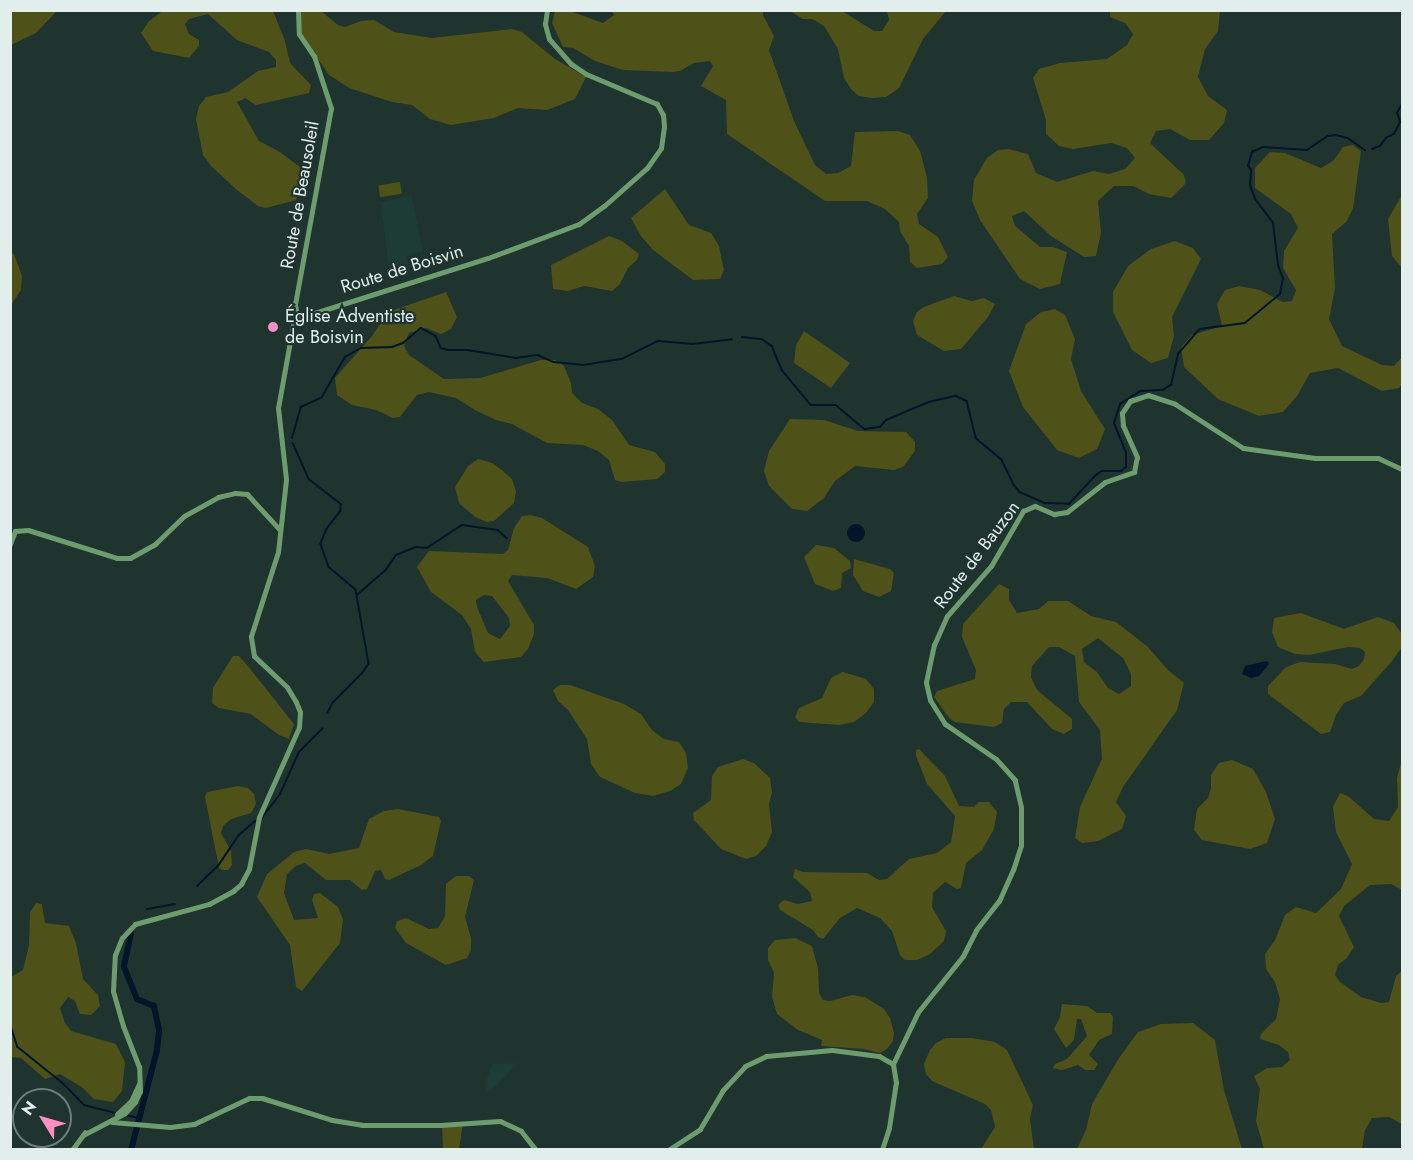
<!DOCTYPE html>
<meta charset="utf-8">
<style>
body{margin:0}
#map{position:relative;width:1413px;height:1160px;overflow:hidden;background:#1f332f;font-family:Jost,sans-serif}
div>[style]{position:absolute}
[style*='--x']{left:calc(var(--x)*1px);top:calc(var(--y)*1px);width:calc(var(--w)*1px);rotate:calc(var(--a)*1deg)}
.built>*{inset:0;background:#1e3c36}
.green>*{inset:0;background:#4e5118;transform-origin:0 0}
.water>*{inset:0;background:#01162a}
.round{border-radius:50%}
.stream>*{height:1.5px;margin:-0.75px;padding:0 0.75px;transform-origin:0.75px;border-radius:0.75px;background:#01162a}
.river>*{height:6px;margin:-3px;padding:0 3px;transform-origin:3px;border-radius:3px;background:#01162a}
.secondary>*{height:5px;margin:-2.5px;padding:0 2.5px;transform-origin:2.5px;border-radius:2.5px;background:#6d9c6f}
.dots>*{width:16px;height:16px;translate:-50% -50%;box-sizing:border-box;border:3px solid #1f332f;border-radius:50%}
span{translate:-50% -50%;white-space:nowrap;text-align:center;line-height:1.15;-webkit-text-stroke:4.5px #1f332f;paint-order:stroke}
.street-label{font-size:18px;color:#e1eeeb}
.poi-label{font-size:18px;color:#e1eeeb}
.left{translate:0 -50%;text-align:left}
.frame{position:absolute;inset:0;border:12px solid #e1eeeb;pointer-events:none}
.north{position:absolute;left:12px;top:1088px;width:60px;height:60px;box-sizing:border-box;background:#1f332f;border:2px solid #6d7e7a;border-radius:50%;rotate:307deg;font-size:16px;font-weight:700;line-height:24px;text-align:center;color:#e1eeeb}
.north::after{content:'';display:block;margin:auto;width:21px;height:27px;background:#fb8fc4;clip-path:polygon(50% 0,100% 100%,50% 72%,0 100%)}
</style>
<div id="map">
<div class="built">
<i style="clip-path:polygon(412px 196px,423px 252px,407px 255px,409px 275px,390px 277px,381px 202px)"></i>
<i style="clip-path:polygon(518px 1063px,491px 1091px,486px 1092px,486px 1081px,492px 1064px)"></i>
</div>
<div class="green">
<i style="clip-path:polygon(11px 10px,57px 10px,57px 11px,36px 33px,11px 45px)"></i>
<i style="clip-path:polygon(164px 10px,273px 11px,285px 41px,290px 63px,311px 85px,309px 93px,256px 105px,245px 98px,237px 102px,259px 141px,280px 152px,301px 168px,306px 180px,296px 200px,266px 208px,258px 206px,237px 190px,211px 166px,203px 155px,196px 119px,199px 106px,206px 97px,228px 92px,258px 71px,276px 67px,276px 60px,269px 52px,237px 40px,208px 14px,189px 19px,185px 24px,189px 34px,199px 40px,199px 46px,189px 58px,153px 51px,141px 33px,149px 21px)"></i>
<i style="clip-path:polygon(300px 11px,321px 11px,338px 25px,345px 27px,361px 21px,374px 20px,394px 32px,432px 38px,512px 29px,522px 32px,555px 59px,586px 77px,575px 99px,547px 110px,518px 108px,494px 118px,451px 125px,430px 119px,412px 105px,392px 102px,349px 88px,328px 74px,301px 33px)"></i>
<i style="clip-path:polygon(555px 11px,570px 11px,603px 23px,614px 15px,612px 11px,763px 11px,763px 15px,774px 36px,769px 50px,794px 121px,815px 165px,826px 174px,838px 173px,851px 166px,855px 132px,898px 131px,910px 135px,920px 151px,927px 177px,928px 198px,917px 214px,919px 224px,938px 237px,948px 257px,942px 264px,917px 268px,910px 262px,909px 246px,900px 231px,899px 222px,885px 209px,867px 201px,825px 201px,727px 134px,726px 100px,701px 86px,713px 66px,710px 61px,694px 63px,680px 71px,672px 72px,623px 70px,595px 61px,573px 48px,563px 47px,552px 23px)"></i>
<i style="clip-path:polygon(790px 11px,842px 11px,874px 31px,882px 31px,889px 20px,887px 11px,946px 11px,923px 39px,899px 88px,886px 97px,872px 98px,859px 96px,851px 89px,844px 78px,838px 49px,824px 26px,812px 19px,803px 19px)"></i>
<i style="clip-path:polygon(1110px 11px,1220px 11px,1218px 31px,1205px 49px,1198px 77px,1208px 96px,1227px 110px,1224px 123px,1209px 140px,1190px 140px,1170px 129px,1156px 131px,1150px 143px,1184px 175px,1186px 183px,1171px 198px,1149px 194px,1133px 186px,1114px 186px,1098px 201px,1101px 233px,1096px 256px,1084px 257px,1051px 236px,1024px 211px,1012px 216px,1015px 226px,1040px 247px,1053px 247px,1067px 252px,1060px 284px,1040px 289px,1020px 279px,980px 220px,972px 201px,974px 180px,987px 158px,998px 150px,1008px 149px,1028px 154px,1036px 173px,1057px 182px,1093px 171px,1109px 174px,1125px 169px,1135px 158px,1127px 148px,1111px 143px,1073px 149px,1059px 146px,1046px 134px,1046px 120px,1033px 78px,1039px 69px,1060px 63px,1107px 59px,1127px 45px,1133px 34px,1125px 23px,1110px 17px)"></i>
<i style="clip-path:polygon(1353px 145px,1361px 151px,1353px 209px,1346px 222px,1332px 234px,1335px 288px,1329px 319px,1342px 346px,1382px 365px,1394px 366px,1402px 357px,1402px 384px,1399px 388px,1382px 391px,1338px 368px,1310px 373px,1297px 396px,1283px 412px,1259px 416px,1218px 399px,1184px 367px,1181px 347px,1192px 335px,1222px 326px,1217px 304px,1225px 290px,1239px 286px,1260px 290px,1283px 302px,1292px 301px,1296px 290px,1283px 268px,1284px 251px,1298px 228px,1291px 214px,1255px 188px,1255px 168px,1270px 152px,1285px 153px,1321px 168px,1333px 161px,1343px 147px)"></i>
<i style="left:400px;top:182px;width:12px;height:22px;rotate:81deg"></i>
<i style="clip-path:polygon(665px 189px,689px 225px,711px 233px,719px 246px,724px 270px,720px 279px,693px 280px,653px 250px,641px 236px,631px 218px)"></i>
<i style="clip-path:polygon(1402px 195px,1402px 268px,1392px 256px,1388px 219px)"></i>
<i style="clip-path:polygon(609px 236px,622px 241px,639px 254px,637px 260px,628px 268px,620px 284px,612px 291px,584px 286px,568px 291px,553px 289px,551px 265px)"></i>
<i style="clip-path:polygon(1175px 241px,1193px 248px,1201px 259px,1172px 317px,1174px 336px,1168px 358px,1151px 363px,1132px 350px,1113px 312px,1113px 292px,1128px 266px,1151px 249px)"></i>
<i style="clip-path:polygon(10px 252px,14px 254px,22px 276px,21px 290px,11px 305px)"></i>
<i style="clip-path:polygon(446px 292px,457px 317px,451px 329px,441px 334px,426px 328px,409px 333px,404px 346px,409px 355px,444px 379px,480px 378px,541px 360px,555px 360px,564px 366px,571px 383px,572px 393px,582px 403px,598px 409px,612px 420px,629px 445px,655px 452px,665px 464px,665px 472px,657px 479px,622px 482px,615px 480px,609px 460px,598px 451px,583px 445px,547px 443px,512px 424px,496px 420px,475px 410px,456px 398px,429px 392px,417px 395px,400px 417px,393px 418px,376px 410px,352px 405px,337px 395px,335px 378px,372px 336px,388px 312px)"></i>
<i style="clip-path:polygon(954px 296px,972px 301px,984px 298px,995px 304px,988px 317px,961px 349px,944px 351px,917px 335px,913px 321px,917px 312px,924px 307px)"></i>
<i style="clip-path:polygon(1055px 309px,1065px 315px,1075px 339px,1071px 359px,1081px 391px,1105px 429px,1097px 449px,1079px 458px,1057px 450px,1023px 407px,1009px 371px,1026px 324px,1041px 312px)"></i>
<i style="clip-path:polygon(804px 331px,850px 363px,831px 388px,794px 363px,796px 345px)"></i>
<i style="clip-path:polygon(790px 419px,824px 420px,858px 431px,906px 432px,915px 442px,915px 451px,903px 467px,894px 470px,855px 466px,835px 481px,824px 498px,807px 511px,792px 509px,769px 486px,764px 471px,769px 451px)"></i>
<i style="clip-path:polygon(478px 459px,492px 463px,502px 470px,512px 479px,516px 491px,514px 503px,494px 521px,487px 522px,475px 517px,459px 503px,455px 487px,468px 466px)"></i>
<i style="clip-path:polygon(evenodd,530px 515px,542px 518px,588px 547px,595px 566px,593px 577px,576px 589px,547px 578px,512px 575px,508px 581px,534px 625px,534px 634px,528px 649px,521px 657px,484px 662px,475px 652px,471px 629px,462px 615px,431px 592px,417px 567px,429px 551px,503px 554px,508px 550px,514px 528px,522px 516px,530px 515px,484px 595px,492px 596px,509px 618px,510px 626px,500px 639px,488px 633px,477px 607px,476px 600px,484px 595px)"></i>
<i style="clip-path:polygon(816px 545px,834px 548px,850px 561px,851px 568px,842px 573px,841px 588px,833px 591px,815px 584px,804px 557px)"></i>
<i style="clip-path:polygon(854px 559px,890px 569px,894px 573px,891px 591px,879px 597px,863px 591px,853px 575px)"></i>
<i style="clip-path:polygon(evenodd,999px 584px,1009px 589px,1009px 600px,1017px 613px,1039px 609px,1048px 601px,1068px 601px,1091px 616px,1116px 622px,1147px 646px,1168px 670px,1184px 683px,1177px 710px,1123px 787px,1116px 802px,1126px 816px,1122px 829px,1098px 841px,1082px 843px,1075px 838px,1080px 807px,1102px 759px,1100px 730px,1079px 702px,1075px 656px,1059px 647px,1049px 647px,1032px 666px,1031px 677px,1037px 690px,1072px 719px,1072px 729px,1064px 734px,1052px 729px,1027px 702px,1011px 702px,1004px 709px,1002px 723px,994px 727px,955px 722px,949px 718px,934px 697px,937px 691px,975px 679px,976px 670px,962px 637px,963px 624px,999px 584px,1098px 638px,1123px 658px,1131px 674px,1131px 686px,1119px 694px,1108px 688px,1097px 672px,1084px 662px,1082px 649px,1098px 638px)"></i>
<i style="clip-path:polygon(1301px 613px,1344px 629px,1378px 617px,1394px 623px,1402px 634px,1402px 647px,1392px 661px,1361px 696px,1344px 703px,1336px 715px,1330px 732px,1321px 734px,1268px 694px,1268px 686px,1286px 667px,1300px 662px,1335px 664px,1352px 669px,1359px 666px,1364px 659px,1365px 652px,1360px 648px,1348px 647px,1309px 655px,1295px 654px,1278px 647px,1272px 632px,1274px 618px)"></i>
<i style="clip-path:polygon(233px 656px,239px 656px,247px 665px,294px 724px,289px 739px,279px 735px,251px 714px,219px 708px,212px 703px,213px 688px)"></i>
<i style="clip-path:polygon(843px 672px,866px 679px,874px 689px,874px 702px,866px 713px,854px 722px,839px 725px,799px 722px,795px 717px,799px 708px,822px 698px,831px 678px)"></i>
<i style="clip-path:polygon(560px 685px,570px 685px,624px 704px,641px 714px,652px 730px,664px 739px,679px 742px,686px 753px,688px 768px,681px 784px,670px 791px,653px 796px,635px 793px,600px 777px,591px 764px,587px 739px,568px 710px,558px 701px,553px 690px)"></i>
<i style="clip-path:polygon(919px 749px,945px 776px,959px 806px,974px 807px,979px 802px,989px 802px,997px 812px,994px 829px,982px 850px,966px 863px,961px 888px,957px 889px,945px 882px,933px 893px,932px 907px,946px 931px,944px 941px,930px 954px,917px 960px,905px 960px,900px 955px,892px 931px,880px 918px,857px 908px,840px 918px,823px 939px,818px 937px,813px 930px,780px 910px,778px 905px,784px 900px,798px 904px,812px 901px,810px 892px,793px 877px,795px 869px,803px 872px,867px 873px,879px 880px,887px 879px,909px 859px,937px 853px,951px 842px,955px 816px,927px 784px,916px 756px,916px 750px)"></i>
<i style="clip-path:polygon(743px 759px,754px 763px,770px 778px,772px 792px,769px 804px,772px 832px,766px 846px,756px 856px,746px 859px,721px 849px,694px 820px,693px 813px,711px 800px,712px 776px,718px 767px)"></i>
<i style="clip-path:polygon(1402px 759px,1402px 890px,1391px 884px,1370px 885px,1344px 906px,1339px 916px,1354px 947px,1347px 958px,1338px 965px,1335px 975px,1340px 982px,1361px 997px,1381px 1003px,1389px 1002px,1396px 976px,1402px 971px,1402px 1124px,1389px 1117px,1372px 1118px,1365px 1130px,1362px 1149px,1264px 1149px,1256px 1121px,1260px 1089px,1254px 1076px,1267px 1068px,1282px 1067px,1290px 1060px,1288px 1052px,1279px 1045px,1260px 1039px,1261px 1034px,1276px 1019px,1280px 999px,1275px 982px,1266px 969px,1265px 954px,1275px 940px,1285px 915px,1296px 907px,1316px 913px,1341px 889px,1352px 864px,1336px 832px,1333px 807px,1340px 793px,1348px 796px,1374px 819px,1389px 821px,1398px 807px,1397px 778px)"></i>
<i style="clip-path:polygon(1232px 760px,1253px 769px,1266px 792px,1275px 819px,1267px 843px,1250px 849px,1202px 840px,1194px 830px,1197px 809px,1208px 798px,1211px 788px,1211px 775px,1219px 763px)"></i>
<i style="clip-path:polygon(238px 786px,248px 788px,254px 794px,256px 804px,251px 813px,231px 819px,223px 826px,221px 833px,231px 851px,232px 865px,228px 870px,222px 870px,219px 868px,205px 797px,207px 792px)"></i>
<i style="clip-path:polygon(398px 809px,439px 817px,441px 821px,433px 856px,421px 865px,389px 880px,385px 879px,381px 870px,375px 871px,367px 889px,362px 890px,350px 880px,326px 880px,305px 863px,296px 866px,287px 874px,284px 893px,294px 920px,318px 918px,312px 900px,314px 894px,320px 893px,338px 907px,343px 919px,340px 943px,302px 991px,296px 987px,290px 945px,257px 897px,267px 874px,294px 852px,306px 849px,329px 854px,359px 848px,369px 819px,384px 811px)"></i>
<i style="clip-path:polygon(456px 876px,469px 876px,474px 880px,465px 917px,471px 938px,471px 950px,467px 958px,446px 965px,406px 943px,395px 928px,397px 921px,406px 918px,429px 929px,438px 928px,445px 916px,446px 884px)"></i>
<i style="clip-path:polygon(36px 903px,42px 904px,45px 923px,69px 926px,76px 943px,83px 979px,98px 995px,100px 1006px,91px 1015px,80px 1014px,75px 1001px,68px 997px,60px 1008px,65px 1023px,71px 1031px,116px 1044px,125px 1062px,122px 1091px,113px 1102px,94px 1099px,83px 1088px,60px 1074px,45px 1079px,21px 1058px,11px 1057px,11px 977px,23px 970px,29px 945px,30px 912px)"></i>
<i style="clip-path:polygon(795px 938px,812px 946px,818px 968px,819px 993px,823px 1000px,830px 1001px,852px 995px,865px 997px,884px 1009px,890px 1018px,894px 1033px,893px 1041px,887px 1049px,880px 1053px,864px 1049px,821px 1046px,822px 1040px,798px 1030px,777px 1014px,772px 997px,774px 973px,768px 960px,768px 948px,775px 940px)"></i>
<i style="clip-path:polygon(1062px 1004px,1087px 1006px,1097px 1013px,1110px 1013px,1113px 1017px,1112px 1034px,1099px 1040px,1089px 1055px,1098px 1064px,1094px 1070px,1085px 1070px,1078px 1065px,1062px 1070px,1053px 1068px,1055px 1064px,1067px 1059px,1087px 1036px,1081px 1019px,1077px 1019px,1074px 1040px,1066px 1048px,1054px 1029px,1060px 1017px)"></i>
<i style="clip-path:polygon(1193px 1023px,1215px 1040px,1224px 1090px,1242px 1149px,1077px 1149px,1086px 1130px,1092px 1104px,1119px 1058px,1138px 1032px,1161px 1024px)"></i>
<i style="clip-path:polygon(946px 1038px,972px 1038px,995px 1042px,1007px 1050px,1033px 1105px,1030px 1119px,1034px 1149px,981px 1149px,995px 1127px,991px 1110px,985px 1104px,932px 1081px,926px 1074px,924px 1064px,930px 1050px,936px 1043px)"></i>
<i style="clip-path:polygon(463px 1124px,459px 1149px,443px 1149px,442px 1127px)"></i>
</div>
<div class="water">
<i class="round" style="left:847px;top:524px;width:18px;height:18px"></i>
<i style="clip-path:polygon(1267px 661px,1269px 664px,1259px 676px,1251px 678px,1242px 674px,1245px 666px)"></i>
</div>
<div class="stream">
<i style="--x:1372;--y:149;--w:9;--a:-21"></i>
<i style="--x:1380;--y:146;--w:10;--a:-53"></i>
<i style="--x:1386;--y:138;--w:9;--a:-27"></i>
<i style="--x:1394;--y:134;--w:13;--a:-63"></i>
<i style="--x:1400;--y:122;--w:9;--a:-108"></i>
<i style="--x:1397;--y:113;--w:10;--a:-61"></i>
<i style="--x:742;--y:337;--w:20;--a:6"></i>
<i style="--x:762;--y:339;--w:12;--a:35"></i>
<i style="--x:772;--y:346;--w:26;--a:67"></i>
<i style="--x:782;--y:370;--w:45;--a:50.4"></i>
<i style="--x:811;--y:405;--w:25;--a:0"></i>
<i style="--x:836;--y:405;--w:38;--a:40"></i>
<i style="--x:865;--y:429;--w:15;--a:-8"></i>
<i style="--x:880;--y:427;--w:9;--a:-49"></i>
<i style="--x:886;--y:420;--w:47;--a:-22.7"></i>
<i style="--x:929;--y:402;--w:28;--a:-13"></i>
<i style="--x:956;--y:396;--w:12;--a:24"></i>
<i style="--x:967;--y:401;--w:38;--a:76"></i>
<i style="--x:976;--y:438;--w:34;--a:40"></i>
<i style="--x:1002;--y:460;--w:28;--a:64"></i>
<i style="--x:1014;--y:485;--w:9;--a:49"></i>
<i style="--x:1020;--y:492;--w:27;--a:24"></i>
<i style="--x:1045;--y:503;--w:24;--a:2"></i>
<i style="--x:1069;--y:504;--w:40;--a:-47"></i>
<i style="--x:1096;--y:475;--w:7;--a:-34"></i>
<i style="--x:1102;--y:471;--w:19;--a:0"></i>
<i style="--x:1121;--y:471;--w:6;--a:-39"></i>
<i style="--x:1126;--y:467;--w:14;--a:-90"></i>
<i style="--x:1126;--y:453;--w:32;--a:-112"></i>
<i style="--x:1114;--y:423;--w:20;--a:-72"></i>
<i style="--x:1120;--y:404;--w:25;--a:-32"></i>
<i style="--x:1141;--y:391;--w:22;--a:-3"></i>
<i style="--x:1163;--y:390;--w:9;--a:-32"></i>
<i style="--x:1171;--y:385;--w:32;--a:-77"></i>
<i style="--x:1178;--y:354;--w:33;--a:-49"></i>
<i style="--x:1200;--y:329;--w:45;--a:-7.6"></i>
<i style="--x:1245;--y:323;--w:45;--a:-39.6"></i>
<i style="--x:1280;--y:294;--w:15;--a:-79"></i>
<i style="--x:1283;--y:279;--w:15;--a:-110"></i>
<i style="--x:1278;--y:265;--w:42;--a:-96.8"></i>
<i style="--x:1273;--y:223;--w:30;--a:-127"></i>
<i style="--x:1255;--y:199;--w:15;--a:-110"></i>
<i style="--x:1250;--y:185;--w:15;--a:-86"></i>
<i style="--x:1251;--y:170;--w:5;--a:-127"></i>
<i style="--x:1248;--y:166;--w:15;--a:-74"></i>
<i style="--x:1252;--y:152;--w:12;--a:-24"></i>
<i style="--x:1263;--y:147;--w:44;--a:3.9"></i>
<i style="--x:1307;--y:150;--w:25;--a:-34"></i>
<i style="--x:1328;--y:136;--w:8;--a:-7"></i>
<i style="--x:1336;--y:135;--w:12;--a:14"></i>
<i style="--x:1348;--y:138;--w:21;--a:35"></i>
<i style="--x:292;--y:438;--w:32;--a:-74"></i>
<i style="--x:301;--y:407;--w:23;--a:-25"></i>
<i style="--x:322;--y:397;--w:46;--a:-60.1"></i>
<i style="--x:345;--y:357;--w:18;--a:-29"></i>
<i style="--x:361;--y:348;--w:31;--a:-2"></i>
<i style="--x:392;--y:347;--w:12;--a:-20"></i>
<i style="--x:403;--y:343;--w:23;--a:-40"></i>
<i style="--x:421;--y:328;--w:17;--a:28"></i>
<i style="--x:436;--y:336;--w:13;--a:67"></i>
<i style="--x:441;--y:348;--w:7;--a:16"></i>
<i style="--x:448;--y:350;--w:20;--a:0"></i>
<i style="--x:468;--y:350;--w:49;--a:9.5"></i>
<i style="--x:516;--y:358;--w:22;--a:-8"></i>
<i style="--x:538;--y:355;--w:17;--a:24"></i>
<i style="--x:554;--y:362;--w:29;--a:6"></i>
<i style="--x:583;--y:365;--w:39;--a:-9"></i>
<i style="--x:622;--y:359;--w:40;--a:-26.6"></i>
<i style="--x:658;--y:341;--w:35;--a:5"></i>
<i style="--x:693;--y:344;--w:39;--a:-7"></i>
<i style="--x:293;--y:443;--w:39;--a:66"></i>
<i style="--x:309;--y:479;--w:41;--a:38"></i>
<i style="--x:341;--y:504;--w:7;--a:90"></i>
<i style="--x:341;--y:511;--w:23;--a:128"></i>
<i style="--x:327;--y:529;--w:16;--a:112"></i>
<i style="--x:321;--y:544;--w:24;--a:71"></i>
<i style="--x:329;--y:567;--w:35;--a:40"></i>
<i style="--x:356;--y:590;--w:75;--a:80"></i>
<i style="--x:369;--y:664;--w:12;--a:125"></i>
<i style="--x:362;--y:674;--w:41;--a:135"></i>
<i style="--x:333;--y:703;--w:11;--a:117"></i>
<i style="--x:357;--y:595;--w:37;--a:-41"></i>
<i style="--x:385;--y:571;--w:19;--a:-55"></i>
<i style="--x:396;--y:555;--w:22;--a:-22"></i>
<i style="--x:416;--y:547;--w:11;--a:5"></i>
<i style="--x:427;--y:548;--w:42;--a:-33.3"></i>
<i style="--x:462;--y:525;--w:36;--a:8"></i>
<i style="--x:498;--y:530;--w:12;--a:42"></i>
<i style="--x:260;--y:820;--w:33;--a:-52"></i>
<i style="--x:280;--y:794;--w:46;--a:-65.7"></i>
<i style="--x:299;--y:752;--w:33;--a:-45"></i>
<i style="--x:197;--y:886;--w:29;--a:-44"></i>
<i style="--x:218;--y:866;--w:37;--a:-56"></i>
<i style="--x:239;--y:835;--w:21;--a:-41"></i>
<i style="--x:147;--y:909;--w:28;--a:-10"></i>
<i style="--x:10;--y:1023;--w:25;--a:72"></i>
<i style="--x:18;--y:1047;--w:59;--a:38.8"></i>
<i style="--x:64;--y:1084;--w:29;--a:46"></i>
<i style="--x:84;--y:1105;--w:32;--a:14"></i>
<i style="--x:126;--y:1115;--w:12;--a:14"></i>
</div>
<div class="river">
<i style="--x:131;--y:1150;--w:103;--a:-75.4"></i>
<i style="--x:157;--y:1050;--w:20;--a:-84"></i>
<i style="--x:159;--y:1030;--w:25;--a:-102"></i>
<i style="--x:154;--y:1006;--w:18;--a:-158"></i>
<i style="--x:137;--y:999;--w:35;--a:-112"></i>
<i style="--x:124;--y:966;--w:34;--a:-78"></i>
</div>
<div class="secondary">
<i style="--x:298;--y:10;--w:24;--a:88"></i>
<i style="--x:299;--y:34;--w:27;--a:56"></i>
<i style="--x:314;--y:56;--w:55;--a:71.9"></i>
<i style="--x:331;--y:108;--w:200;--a:100.4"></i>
<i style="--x:295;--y:305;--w:14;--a:78"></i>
<i style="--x:10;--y:544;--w:14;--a:-69"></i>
<i style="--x:15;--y:531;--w:13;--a:-4"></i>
<i style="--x:28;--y:530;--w:93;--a:17.5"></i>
<i style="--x:117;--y:558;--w:13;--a:0"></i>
<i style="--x:130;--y:558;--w:29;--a:-29"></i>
<i style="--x:155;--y:544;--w:40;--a:-44"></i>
<i style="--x:184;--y:516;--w:39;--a:-29"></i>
<i style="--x:218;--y:497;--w:17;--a:-13"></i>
<i style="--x:235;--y:493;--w:12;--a:5"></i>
<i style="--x:247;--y:494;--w:49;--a:47.5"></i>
<i style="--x:893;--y:1064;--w:58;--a:-64.3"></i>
<i style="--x:918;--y:1012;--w:72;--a:-51.2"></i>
<i style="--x:963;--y:956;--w:29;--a:-63"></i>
<i style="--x:976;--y:930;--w:37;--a:-52"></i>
<i style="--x:999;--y:901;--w:34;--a:-66"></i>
<i style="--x:1013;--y:870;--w:26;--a:-72"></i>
<i style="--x:1021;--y:845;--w:38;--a:-90"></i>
<i style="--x:1021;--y:807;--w:28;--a:-103"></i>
<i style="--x:1015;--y:780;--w:28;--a:-132"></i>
<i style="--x:996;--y:759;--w:62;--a:-145.5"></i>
<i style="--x:945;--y:724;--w:28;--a:-122"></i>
<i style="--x:930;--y:700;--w:18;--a:-103"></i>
<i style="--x:926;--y:682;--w:38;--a:-78"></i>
<i style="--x:934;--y:645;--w:32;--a:-66"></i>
<i style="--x:947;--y:616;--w:67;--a:-48.7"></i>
<i style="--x:991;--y:566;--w:64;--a:-59.8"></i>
<i style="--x:1023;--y:511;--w:13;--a:-23"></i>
<i style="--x:1035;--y:506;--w:21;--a:23"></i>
<i style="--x:1054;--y:514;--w:13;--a:-9"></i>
<i style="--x:1067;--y:512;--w:48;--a:-38.3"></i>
<i style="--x:1105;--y:482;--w:31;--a:-19"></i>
<i style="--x:1134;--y:472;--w:15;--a:-79"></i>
<i style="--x:1137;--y:457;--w:35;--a:-114"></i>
<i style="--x:1123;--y:425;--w:12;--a:-95"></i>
<i style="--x:1122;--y:413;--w:14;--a:-56"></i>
<i style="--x:1130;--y:401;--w:19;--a:-18"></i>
<i style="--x:1148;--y:395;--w:28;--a:18"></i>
<i style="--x:1175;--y:404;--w:81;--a:32.9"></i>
<i style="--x:1243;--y:448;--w:73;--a:7.9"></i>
<i style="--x:1315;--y:458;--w:63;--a:0"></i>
<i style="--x:1378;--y:458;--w:26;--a:25"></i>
<i style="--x:117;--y:1114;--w:19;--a:-43"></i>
<i style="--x:131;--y:1101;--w:19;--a:-65"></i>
<i style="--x:112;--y:1122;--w:58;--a:4.9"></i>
<i style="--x:170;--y:1127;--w:24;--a:-7"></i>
<i style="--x:194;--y:1124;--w:61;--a:-25.3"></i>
<i style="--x:249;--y:1098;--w:13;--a:0"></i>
<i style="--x:262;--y:1098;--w:73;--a:17.4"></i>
<i style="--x:332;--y:1120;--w:30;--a:9"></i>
<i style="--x:362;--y:1125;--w:78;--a:0"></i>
<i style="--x:440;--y:1125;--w:60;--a:-3.8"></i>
<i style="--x:500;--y:1121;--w:23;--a:25"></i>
<i style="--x:521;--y:1131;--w:24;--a:52"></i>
<i style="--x:83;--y:1135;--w:47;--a:-27.6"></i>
<i style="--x:125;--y:1113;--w:15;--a:-48"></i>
<i style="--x:135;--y:1102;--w:12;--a:-66"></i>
<i style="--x:140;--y:1091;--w:24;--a:-92"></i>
<i style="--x:139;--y:1067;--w:44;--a:-111.3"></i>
<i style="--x:123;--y:1026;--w:36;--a:-106"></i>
<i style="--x:113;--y:991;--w:36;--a:-87"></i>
<i style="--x:115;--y:955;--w:18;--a:-68"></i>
<i style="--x:122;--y:938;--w:19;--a:-47"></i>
<i style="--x:135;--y:924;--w:77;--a:-15.1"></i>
<i style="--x:209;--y:904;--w:27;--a:-28"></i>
<i style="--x:233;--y:891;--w:11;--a:-41"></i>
<i style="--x:241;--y:884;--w:17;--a:-62"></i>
<i style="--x:249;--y:869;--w:53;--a:-79.1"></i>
<i style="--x:259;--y:817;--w:98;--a:-66"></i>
<i style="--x:299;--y:727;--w:15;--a:-86"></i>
<i style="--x:300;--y:712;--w:11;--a:-112"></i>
<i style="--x:296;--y:702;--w:17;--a:-121"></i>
<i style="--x:287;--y:687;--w:45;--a:-136.8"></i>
<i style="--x:254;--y:656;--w:20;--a:-99"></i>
<i style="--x:251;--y:636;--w:88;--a:-72.2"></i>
<i style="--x:278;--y:552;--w:73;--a:-83.7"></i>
<i style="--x:286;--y:479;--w:71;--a:-96.4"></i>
<i style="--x:278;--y:408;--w:84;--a:-79.8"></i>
<i style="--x:293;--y:325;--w:15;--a:-37"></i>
<i style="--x:305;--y:316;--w:192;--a:-17.6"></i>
<i style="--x:488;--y:258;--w:97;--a:-20.5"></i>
<i style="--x:579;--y:224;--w:31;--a:-36"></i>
<i style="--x:604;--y:206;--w:57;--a:-41.5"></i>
<i style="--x:647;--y:168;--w:24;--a:-55"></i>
<i style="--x:661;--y:148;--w:22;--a:-82"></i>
<i style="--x:664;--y:126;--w:11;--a:-95"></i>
<i style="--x:663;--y:115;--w:13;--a:-119"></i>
<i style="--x:657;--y:104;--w:77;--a:-157.1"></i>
<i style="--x:586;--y:74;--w:18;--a:-146"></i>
<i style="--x:571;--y:64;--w:33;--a:-131"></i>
<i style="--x:549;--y:39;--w:16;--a:-105"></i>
<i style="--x:545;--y:24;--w:14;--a:-82"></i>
<i style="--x:72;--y:1150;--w:22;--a:-54"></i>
<i style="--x:668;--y:1150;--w:38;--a:-33"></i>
<i style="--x:700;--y:1129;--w:45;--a:-59.5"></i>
<i style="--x:723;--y:1090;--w:33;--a:-47"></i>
<i style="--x:745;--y:1066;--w:23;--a:-25"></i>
<i style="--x:766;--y:1056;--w:66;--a:-5.2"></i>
<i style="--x:832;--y:1050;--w:47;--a:7.3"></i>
<i style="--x:879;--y:1056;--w:16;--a:30"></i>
<i style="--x:893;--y:1064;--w:18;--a:81"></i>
<i style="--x:896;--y:1082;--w:47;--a:98.7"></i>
<i style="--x:889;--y:1128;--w:23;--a:108"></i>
</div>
<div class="dots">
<i style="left:273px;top:327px;background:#fb8fc4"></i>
</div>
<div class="street-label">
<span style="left:300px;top:195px;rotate:-80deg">Route de Beausoleil</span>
<span style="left:402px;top:269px;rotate:-17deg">Route de Boisvin</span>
<span style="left:977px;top:555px;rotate:-53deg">Route de Bauzon</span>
</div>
<div class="poi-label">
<span class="left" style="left:285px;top:327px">Église Adventiste<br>de Boisvin</span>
</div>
<div class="frame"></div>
<div class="north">N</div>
</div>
